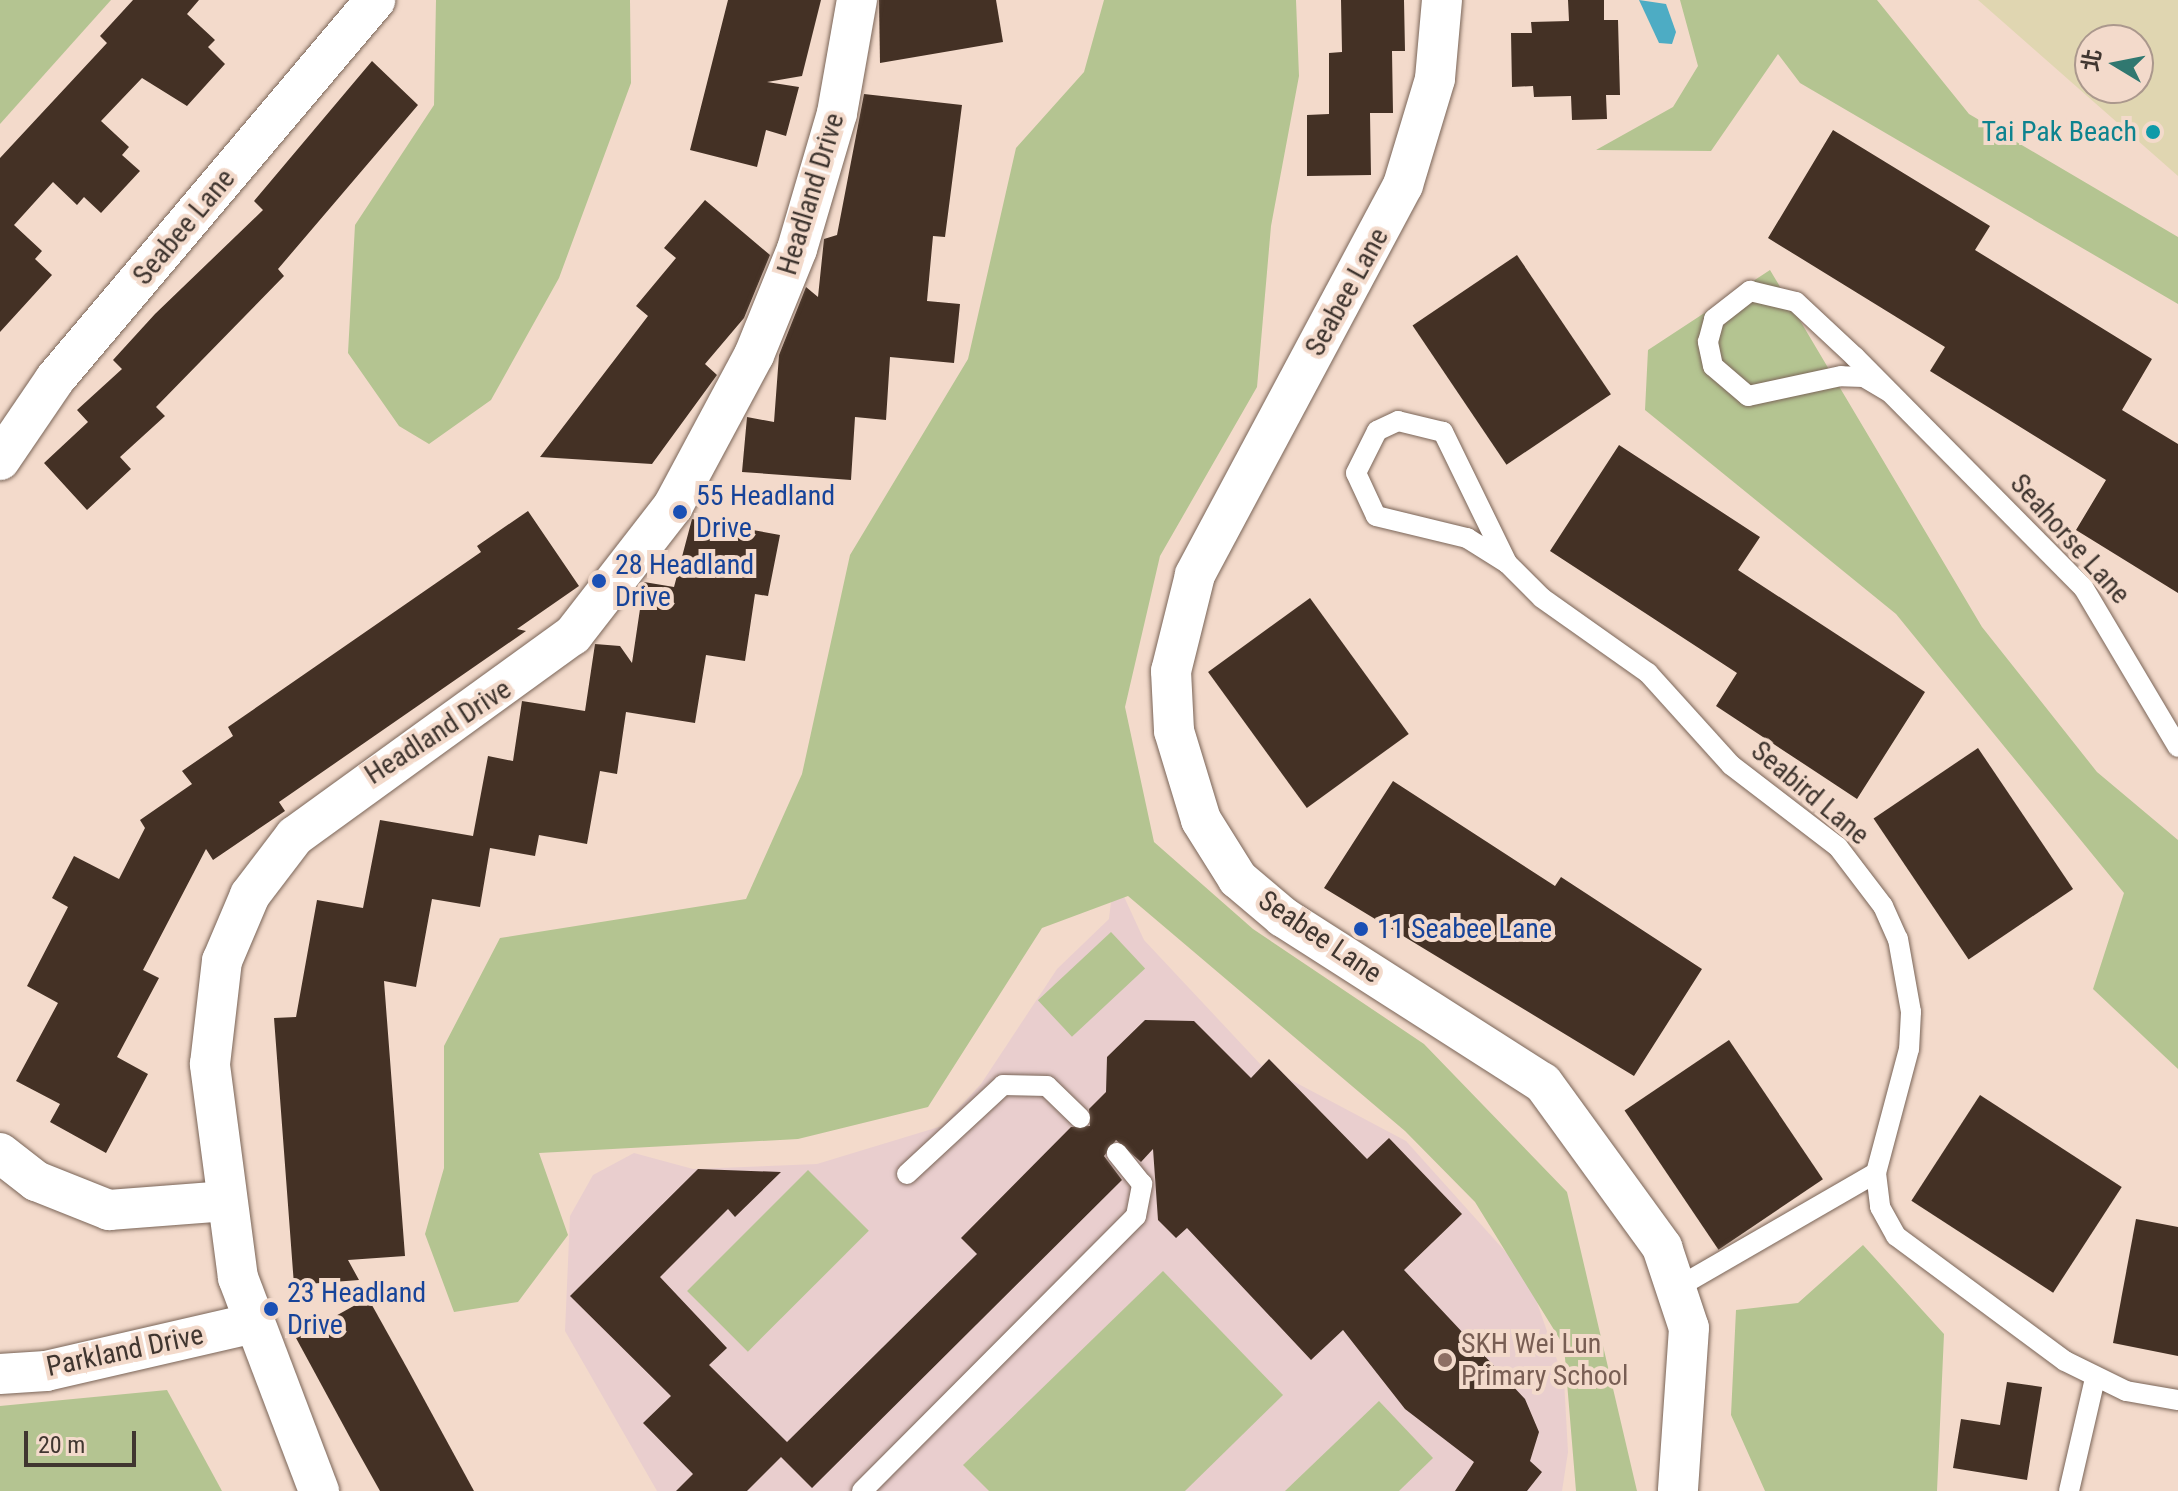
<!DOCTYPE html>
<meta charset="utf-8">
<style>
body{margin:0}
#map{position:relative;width:2178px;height:1491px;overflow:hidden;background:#f3dacb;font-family:"Roboto Condensed","Noto Sans TC",sans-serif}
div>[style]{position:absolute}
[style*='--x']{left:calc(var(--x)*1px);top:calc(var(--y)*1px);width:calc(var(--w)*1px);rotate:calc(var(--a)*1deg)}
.education>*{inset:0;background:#e9cece}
.green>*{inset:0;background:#b4c491;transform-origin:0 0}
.sand>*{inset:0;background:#e0d6b1}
.water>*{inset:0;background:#4dacc4}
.building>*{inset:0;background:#443125;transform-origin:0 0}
.roads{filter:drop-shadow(0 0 2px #7a6558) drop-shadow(0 0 2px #7a6558)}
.lane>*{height:20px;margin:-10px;padding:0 10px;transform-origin:10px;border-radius:10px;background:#fff}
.street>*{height:40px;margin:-20px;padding:0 20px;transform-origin:20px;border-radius:20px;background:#fff}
.dots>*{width:22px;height:22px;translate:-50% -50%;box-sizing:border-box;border:4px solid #f3dacb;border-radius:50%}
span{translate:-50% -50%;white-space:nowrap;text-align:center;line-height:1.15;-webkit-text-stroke:8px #f3dacb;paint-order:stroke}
.culture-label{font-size:28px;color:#0d838f}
.right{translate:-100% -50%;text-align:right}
.street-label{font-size:28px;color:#403630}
.transit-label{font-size:28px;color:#164399}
.left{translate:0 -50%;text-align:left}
.education-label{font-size:28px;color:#785e54}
.north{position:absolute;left:2074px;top:24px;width:80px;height:80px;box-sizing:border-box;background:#f3dacb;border:2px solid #ab988d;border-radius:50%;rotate:280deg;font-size:22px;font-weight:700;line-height:32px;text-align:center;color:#403630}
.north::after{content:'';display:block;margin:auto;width:28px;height:36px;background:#307870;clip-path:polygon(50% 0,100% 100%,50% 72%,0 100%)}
.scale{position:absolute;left:24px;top:1431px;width:112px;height:36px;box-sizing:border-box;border:4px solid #403630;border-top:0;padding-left:10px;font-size:24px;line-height:28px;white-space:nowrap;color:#403630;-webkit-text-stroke:6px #f3dacb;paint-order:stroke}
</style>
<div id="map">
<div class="education">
<i style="clip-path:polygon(1114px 875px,1144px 940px,1262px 1066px,1269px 1059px,1289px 1079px,1406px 1141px,1512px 1259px,1533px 1291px,1564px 1380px,1568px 1452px,1562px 1491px,657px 1491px,565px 1331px,570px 1216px,593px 1175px,634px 1153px,693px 1169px,817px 1164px,942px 1126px,981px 1084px,1057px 969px,1109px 919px)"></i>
</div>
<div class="green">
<i style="clip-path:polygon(0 0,111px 0,0 124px)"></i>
<i style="clip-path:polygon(436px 0,630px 0,631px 83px,559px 278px,491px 400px,429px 444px,399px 426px,348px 353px,355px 225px,434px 105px)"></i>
<i style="clip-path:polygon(1104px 0,1296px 0,1299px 76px,1271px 226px,1257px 387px,1160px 556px,1125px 707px,1154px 842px,1253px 929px,1424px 1044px,1567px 1192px,1637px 1491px,1576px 1491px,1564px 1346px,1475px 1202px,1405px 1131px,1128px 896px,1042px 928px,928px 1107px,798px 1139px,539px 1153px,568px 1235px,518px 1302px,454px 1312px,425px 1234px,444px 1168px,444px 1046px,500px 938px,746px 899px,802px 774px,850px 555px,968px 359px,1016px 148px,1084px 72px)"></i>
<i style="clip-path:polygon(1680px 0,1877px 0,1969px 114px,2178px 237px,2178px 304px,1800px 83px,1778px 54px,1711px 151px,1596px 150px,1673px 107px,1698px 66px)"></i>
<i style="clip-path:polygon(1770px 270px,1982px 627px,2097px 772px,2178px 840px,2178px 1069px,2093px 989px,2124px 893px,1896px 614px,1645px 410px,1648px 350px)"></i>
<i style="left:1111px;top:932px;width:50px;height:100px;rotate:47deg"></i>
<i style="left:808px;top:1170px;width:86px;height:171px;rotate:45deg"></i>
<i style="clip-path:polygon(1863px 1245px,1944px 1334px,1937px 1491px,1765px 1491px,1731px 1415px,1736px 1310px,1798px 1303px)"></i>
<i style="clip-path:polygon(1163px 1271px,1283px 1395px,1185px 1491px,989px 1491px,963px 1465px)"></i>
<i style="clip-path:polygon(167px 1390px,222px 1491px,0 1491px,0 1406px)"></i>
<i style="clip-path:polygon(1379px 1401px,1433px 1458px,1399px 1491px,1285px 1491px)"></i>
</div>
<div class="sand">
<i style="clip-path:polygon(evenodd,1978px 0,2178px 0,2178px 176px,1978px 0,2090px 40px,2138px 40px,2138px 88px,2090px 88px,2090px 40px)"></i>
</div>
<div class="water">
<i style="clip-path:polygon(1639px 0,1666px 4px,1676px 32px,1672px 44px,1659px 43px)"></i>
</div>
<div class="building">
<i style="clip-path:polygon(133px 0,199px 0,187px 14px,215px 40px,208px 47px,225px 64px,187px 106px,142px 78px,101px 121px,129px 147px,122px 155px,140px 171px,101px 213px,84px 197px,77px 205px,53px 182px,14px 225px,42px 251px,35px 259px,52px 275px,0 332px,0 158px,107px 43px,100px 36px)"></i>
<i style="clip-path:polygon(728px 0,821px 0,802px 76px,767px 82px,799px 87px,786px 136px,766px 130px,757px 167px,690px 150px)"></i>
<i style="clip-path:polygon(879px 0,996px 0,1003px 42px,880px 63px)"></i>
<i style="clip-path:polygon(1341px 0,1404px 0,1405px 51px,1392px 51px,1393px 113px,1370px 113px,1371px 175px,1307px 176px,1307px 115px,1329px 114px,1329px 53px,1342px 52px)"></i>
<i style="clip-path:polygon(1568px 0,1604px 0,1604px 20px,1618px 20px,1620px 95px,1606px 95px,1607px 119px,1572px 120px,1571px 96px,1534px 97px,1533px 86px,1512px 87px,1511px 33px,1532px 33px,1531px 22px,1569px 21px)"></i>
<i style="clip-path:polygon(372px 61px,418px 105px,278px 269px,284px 276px,156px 407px,165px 416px,120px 457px,131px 469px,87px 510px,44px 463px,88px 422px,77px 410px,122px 369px,113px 360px,155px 314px,263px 210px,254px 201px)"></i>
<i style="clip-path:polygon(864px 94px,962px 105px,945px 237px,933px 236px,927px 301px,960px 304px,954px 363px,890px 357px,886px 420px,855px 417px,851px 480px,742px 472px,747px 417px,774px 422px,779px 355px,806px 287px,818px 297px,824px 239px,837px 235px)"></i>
<i style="clip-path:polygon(1833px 130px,1990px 226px,1975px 250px,2152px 359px,2122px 410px,2178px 444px,2178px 593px,2076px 530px,2106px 480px,1930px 371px,1945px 347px,1768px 238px)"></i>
<i style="clip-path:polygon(705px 200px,770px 255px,744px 318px,705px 364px,717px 375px,652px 464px,540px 457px,648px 316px,636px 306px,676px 258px,664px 248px)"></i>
<i style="left:1517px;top:255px;width:168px;height:126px;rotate:56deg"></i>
<i style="clip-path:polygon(1619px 445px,1760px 537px,1738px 570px,1925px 692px,1857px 799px,1716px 706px,1737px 673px,1550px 551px)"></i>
<i style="clip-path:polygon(528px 511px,579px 586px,517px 629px,526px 631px,279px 802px,285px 811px,213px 860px,206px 849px,143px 970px,159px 978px,117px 1057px,148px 1074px,106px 1153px,50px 1122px,60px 1104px,16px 1081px,58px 1003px,27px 986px,68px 907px,52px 898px,74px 856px,119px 879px,145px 828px,140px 820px,192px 784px,182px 771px,233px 736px,228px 727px,481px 552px,477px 546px)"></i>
<i style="clip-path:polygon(692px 519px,780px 535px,768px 596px,755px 594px,745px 661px,706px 655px,695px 723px,626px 712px,617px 774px,600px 771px,587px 844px,539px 835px,535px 856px,490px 848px,480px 907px,432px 899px,416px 987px,384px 981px,405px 1256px,348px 1260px,359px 1280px,294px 1285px,274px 1018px,296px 1017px,317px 900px,363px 908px,380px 820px,473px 836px,488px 756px,513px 761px,522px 701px,585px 711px,595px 644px,620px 646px,632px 663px,644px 582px,674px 587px)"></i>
<i style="left:1310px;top:598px;width:168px;height:126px;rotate:54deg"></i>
<i style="left:1978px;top:748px;width:170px;height:126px;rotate:56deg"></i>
<i style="clip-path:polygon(1393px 781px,1555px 886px,1561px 877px,1702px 969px,1634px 1076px,1324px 888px)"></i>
<i style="clip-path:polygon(1145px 1020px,1194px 1021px,1251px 1078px,1269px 1059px,1367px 1159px,1389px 1138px,1462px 1214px,1404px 1270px,1525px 1399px,1539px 1432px,1530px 1461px,1542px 1472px,1527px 1491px,1455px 1491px,1474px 1462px,1405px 1409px,1343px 1330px,1311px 1360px,1187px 1228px,1176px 1238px,1158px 1220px,1153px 1149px,1141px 1162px,1116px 1140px,1104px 1156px,1122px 1180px,812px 1488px,781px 1457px,747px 1491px,676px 1491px,693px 1474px,643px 1423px,671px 1396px,570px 1296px,698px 1169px,781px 1172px,735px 1217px,728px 1209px,660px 1277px,727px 1348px,709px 1365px,787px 1442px,977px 1254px,961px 1238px,1071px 1127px,1090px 1126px,1089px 1109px,1106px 1092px,1107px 1057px)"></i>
<i style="left:1729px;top:1040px;width:168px;height:126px;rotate:56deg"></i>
<i style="left:1980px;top:1095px;width:169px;height:126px;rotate:33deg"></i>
<i style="clip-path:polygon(2136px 1219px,2178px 1227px,2178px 1356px,2113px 1343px)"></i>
<i style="clip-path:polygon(368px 1298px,407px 1368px,474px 1491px,380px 1491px,353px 1443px,296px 1338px)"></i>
<i style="clip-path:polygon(2007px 1382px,2042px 1387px,2027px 1480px,1953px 1468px,1961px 1419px,2000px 1425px)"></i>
</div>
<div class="roads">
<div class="lane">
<i style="--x:1889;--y:392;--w:29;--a:-149"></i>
<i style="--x:1864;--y:377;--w:23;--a:-178"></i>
<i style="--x:1841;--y:376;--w:95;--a:167.9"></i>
<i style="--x:1748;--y:396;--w:46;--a:-139.4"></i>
<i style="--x:1713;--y:366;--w:25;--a:-102"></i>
<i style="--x:1708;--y:342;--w:24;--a:-75"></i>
<i style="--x:1714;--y:319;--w:46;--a:-37.9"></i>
<i style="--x:1750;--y:291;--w:47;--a:13.4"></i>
<i style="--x:1796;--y:302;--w:81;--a:43"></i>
<i style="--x:1855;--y:357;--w:324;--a:45.3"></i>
<i style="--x:2083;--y:587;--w:186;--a:59.3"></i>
<i style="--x:1507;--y:563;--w:146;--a:-116"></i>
<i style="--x:1443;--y:432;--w:46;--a:-166.3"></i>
<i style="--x:1398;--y:421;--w:23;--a:155"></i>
<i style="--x:1377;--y:431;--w:47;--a:116.6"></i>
<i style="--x:1356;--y:473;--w:47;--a:65.1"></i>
<i style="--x:1376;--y:516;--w:94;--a:13.6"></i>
<i style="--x:1467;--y:538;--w:47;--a:32"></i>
<i style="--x:1507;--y:563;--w:49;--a:45"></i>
<i style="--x:1542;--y:598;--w:130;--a:35.3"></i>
<i style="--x:1648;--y:673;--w:124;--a:47.9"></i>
<i style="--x:1731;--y:765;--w:135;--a:37.5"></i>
<i style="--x:1838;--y:847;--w:74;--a:52.7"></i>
<i style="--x:1883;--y:906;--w:36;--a:66"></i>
<i style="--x:1898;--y:939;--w:74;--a:79.9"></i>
<i style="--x:1911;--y:1012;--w:37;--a:93"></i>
<i style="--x:1909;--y:1049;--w:128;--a:104.9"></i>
<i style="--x:1876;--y:1173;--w:34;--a:83"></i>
<i style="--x:1880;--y:1207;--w:33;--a:61"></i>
<i style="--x:1896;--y:1236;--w:210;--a:36.5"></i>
<i style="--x:2065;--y:1361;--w:68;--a:26.2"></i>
<i style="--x:2126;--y:1391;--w:53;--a:9.8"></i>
<i style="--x:907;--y:1174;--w:131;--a:-42.8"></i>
<i style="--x:1003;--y:1085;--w:44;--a:1.3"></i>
<i style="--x:1047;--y:1086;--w:46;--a:44.1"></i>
<i style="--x:1680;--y:1286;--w:226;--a:-30"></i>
<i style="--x:862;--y:1491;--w:388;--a:-45.1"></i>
<i style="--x:1136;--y:1216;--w:33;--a:-79"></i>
<i style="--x:1142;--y:1184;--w:40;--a:-129"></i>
<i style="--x:2069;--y:1491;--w:116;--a:-77"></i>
</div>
<div class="street">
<i style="--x:1442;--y:0;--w:79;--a:95.1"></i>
<i style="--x:1435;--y:79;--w:111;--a:106.8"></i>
<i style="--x:1403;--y:185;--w:442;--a:118.1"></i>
<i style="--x:1195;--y:575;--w:99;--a:104"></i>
<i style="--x:1171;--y:671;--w:60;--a:87.1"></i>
<i style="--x:1174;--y:731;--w:93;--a:73.1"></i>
<i style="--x:1201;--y:820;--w:70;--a:57.9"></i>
<i style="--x:1238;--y:879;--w:59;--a:40.2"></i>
<i style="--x:1283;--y:917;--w:308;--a:32.6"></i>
<i style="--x:1543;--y:1083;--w:203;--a:54"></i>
<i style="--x:1662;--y:1247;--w:85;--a:71.6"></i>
<i style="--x:1689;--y:1328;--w:163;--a:93.9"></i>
<i style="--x:0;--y:460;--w:98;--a:-55.8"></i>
<i style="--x:55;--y:379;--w:496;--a:-49.8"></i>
<i style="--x:0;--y:1153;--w:46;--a:37.9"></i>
<i style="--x:36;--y:1181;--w:79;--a:21.7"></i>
<i style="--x:109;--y:1210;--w:118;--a:-4.4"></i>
<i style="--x:0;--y:1374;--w:46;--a:-3.7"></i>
<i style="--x:46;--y:1371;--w:209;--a:-13"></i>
<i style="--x:319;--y:1491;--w:228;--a:-110.8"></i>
<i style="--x:238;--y:1278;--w:216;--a:-97.5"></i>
<i style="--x:210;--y:1064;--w:104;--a:-83.4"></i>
<i style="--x:222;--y:961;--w:72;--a:-67"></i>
<i style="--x:250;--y:895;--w:74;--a:-52.7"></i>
<i style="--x:295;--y:836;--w:343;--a:-35.9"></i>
<i style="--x:573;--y:635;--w:163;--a:-52.2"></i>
<i style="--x:673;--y:506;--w:171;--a:-61.8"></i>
<i style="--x:754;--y:355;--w:114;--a:-67.9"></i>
<i style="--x:797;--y:249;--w:142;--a:-73.6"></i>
<i style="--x:837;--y:113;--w:115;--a:-80"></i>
</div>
</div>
<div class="dots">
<i style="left:2153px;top:132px;background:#0f9aa8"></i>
<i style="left:680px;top:512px;background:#1a4fb4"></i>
<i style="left:599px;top:581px;background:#1a4fb4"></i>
<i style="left:1361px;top:929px;background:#1a4fb4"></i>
<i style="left:271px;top:1309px;background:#1a4fb4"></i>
<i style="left:1445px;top:1360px;background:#8d6e63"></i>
</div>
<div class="culture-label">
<span class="right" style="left:2137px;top:132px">Tai Pak Beach</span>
</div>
<div class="street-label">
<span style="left:811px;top:194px;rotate:-73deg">Headland Drive</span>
<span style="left:184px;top:227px;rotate:-50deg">Seabee Lane</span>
<span style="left:1347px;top:292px;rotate:-61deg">Seabee Lane</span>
<span style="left:2070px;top:539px;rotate:48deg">Seahorse Lane</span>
<span style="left:438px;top:732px;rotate:-33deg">Headland Drive</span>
<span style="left:1810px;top:793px;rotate:40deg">Seabird Lane</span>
<span style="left:1320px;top:937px;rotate:34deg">Seabee Lane</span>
<span style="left:125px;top:1351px;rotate:-12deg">Parkland Drive</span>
</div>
<div class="transit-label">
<span class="left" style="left:696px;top:512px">55 Headland<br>Drive</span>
<span class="left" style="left:615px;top:581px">28 Headland<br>Drive</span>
<span class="left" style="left:1377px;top:929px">11 Seabee Lane</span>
<span class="left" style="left:287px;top:1309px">23 Headland<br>Drive</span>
</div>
<div class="education-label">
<span class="left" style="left:1461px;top:1360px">SKH Wei Lun<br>Primary School</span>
</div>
<div class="north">北</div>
<div class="scale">20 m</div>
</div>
